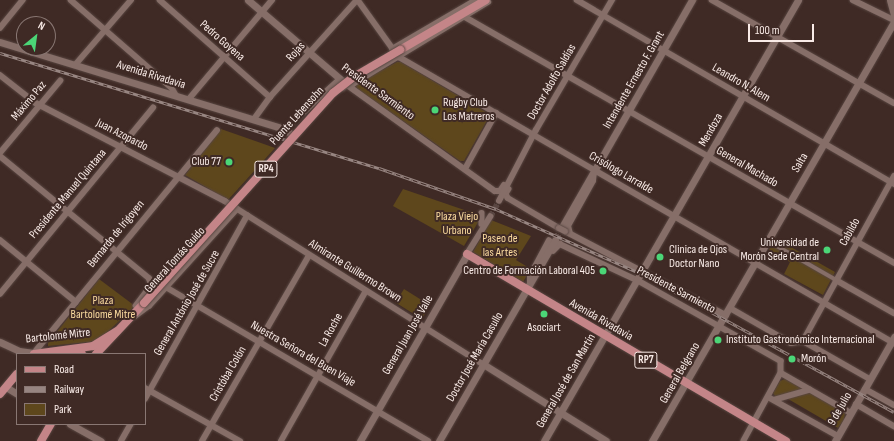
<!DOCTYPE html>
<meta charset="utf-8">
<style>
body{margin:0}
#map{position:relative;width:894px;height:441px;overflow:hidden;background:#3f2a25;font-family:"Sofia Sans Condensed",sans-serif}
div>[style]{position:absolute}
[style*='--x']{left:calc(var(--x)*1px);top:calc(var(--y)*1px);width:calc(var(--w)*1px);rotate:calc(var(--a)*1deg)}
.green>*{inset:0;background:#5e471c;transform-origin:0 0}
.minor-tunnel>*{height:5.5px;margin-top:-2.75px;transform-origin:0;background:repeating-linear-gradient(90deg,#5b4742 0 5.5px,transparent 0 8.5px)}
.tertiary-tunnel>*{height:7px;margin-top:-3.5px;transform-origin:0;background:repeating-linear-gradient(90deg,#5b4742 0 7px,transparent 0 10.5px)}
.roads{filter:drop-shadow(0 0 1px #584641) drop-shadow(0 0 1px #584641)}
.pedestrian>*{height:4px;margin:-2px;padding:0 2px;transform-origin:2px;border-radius:2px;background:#866e68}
.minor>*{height:5.5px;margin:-2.75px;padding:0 2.75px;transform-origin:2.75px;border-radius:2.75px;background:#866e68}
.tertiary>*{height:7px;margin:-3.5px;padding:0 3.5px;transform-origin:3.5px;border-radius:3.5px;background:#866e68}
.secondary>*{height:7px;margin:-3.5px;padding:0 3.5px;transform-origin:3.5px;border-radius:3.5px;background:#866e68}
.primary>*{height:8px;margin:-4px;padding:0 4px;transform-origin:4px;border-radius:4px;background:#c48588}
.rail>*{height:3px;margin-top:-1.5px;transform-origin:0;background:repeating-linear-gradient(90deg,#3f2a25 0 4.5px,#978581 0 9px);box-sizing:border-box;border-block:1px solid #978581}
.bridges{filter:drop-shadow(0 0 1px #584641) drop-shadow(0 0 1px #584641)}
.minor-bridge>*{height:5.5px;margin:-2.75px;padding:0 2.75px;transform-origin:2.75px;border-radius:2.75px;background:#866e68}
.primary-bridge>*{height:8px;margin:-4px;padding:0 4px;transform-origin:4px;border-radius:4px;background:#c48588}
.dots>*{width:11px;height:11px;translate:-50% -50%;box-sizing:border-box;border:2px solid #3f2a25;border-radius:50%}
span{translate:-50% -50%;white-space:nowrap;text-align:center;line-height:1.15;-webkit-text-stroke:4px #3f2a25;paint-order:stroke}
.shield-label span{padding:1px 3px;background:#3f2a25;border:1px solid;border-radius:3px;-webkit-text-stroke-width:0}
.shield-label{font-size:11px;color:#f9ebe7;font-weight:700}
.street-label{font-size:12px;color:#f9ebe7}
.poi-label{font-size:12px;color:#f9ebe7}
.left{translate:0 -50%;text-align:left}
.right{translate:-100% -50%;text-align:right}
.park-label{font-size:12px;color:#fcdca0}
.legend{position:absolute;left:16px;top:353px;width:130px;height:72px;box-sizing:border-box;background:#3f2a25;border:1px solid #897773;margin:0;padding:5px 7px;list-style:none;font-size:12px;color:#f9ebe7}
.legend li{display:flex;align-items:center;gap:8px;height:20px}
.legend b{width:20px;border:1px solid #897773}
.north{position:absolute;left:16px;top:16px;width:40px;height:40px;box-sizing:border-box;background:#3f2a25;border:1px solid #897773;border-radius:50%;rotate:29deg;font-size:11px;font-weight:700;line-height:16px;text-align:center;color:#f9ebe7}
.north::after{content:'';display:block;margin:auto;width:14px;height:18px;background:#4bd677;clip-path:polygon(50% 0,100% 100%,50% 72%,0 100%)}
.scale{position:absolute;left:748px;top:24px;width:66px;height:18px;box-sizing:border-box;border:2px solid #f9ebe7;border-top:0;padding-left:5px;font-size:12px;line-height:14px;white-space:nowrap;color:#f9ebe7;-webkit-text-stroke:3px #3f2a25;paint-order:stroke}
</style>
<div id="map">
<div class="green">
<i style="clip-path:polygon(397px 62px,401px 62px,489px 114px,489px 117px,464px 161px,460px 161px,356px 88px,356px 84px)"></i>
<i style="clip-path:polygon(221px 129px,275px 148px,228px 200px,185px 175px)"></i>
<i style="clip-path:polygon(403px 189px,479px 215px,480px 219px,464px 246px,393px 206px)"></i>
<i style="clip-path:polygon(491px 220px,531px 236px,516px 260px,531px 269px,523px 282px,473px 252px)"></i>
<i style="clip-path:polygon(775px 238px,835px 272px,823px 295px,784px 274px,790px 262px,769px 250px)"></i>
<i style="clip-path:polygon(99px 279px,135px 306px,98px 341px,48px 346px,48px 343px)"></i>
<i style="left:404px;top:289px;width:31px;height:16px;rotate:32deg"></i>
<i style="clip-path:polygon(785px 379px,845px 413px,844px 420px,838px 428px,783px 396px,775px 396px,773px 393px,780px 381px)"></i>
</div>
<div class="minor-tunnel">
<i style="--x:490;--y:217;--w:18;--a:-61"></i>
</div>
<div class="tertiary-tunnel">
<i style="--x:555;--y:240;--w:15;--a:-62"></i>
</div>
<div class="roads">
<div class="pedestrian">
<i style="--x:768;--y:241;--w:78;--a:29.8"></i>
</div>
<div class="minor">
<i style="--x:71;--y:0;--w:134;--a:41.1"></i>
<i style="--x:172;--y:88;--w:8;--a:60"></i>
<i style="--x:160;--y:0;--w:147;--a:41.4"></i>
<i style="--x:358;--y:0;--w:70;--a:54.3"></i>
<i style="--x:399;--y:57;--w:572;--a:30.02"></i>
<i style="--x:577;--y:0;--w:367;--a:30.1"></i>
<i style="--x:712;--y:0;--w:209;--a:29.5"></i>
<i style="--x:853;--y:0;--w:46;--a:26"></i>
<i style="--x:465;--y:17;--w:495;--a:29.8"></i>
<i style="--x:0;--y:28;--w:36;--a:-51"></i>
<i style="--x:392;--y:49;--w:97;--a:-30.3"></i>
<i style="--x:76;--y:64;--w:84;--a:-49.3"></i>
<i style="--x:0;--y:75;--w:46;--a:37.9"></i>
<i style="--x:36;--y:103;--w:213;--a:27.4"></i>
<i style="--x:225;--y:201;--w:305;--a:32.3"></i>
<i style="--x:346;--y:84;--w:183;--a:35.7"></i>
<i style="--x:495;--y:191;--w:5;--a:0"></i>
<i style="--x:500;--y:191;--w:7;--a:-56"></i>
<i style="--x:346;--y:84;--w:7;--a:0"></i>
<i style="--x:353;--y:84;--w:158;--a:-31.3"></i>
<i style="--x:189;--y:99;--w:129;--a:-50"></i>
<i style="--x:254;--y:119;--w:27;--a:-54"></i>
<i style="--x:270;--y:97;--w:130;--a:-48.1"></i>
<i style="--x:285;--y:129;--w:74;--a:-42.3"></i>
<i style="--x:0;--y:153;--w:94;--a:-50.2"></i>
<i style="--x:0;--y:156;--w:193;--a:39.3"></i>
<i style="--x:149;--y:278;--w:8;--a:67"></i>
<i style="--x:152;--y:285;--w:26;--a:127"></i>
<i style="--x:465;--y:169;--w:64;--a:-61"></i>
<i style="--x:509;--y:189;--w:6;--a:121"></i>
<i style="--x:506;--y:194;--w:4;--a:63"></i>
<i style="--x:508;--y:198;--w:59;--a:30.5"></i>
<i style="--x:499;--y:201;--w:80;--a:-62.5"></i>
<i style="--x:536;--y:130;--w:151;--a:-59.7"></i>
<i style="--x:482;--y:213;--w:11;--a:90"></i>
<i style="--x:565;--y:231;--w:182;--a:27.6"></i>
<i style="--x:570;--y:234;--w:8;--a:-104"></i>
<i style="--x:568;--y:226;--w:51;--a:-60.9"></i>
<i style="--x:593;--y:181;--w:9;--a:-84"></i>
<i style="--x:0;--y:240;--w:98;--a:39.2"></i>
<i style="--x:553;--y:251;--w:10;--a:-45"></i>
<i style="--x:560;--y:244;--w:85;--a:25.1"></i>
<i style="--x:637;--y:280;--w:165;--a:29.4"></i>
<i style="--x:781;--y:361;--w:12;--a:90"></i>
<i style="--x:781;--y:373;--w:77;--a:118.6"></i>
<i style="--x:467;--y:254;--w:44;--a:-58.1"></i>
<i style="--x:836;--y:280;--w:67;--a:29.6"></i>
<i style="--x:530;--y:284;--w:8;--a:-90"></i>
<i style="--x:530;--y:276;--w:40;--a:-62"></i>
<i style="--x:166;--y:287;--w:304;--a:30.4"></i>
<i style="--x:0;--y:294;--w:241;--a:-50.6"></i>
<i style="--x:730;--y:308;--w:70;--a:29.8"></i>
<i style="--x:791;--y:343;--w:12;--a:-9"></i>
<i style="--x:135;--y:316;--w:17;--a:-36"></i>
<i style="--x:149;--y:306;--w:131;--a:-47.8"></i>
<i style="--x:803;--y:341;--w:188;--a:-61.1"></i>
<i style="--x:803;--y:341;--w:77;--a:29.6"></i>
<i style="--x:34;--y:353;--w:288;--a:-50.6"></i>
<i style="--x:781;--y:373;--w:81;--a:29.7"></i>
<i style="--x:145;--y:388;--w:109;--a:29.2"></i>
<i style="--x:865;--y:389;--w:33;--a:29"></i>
<i style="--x:768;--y:397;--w:80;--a:29.1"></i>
<i style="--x:145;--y:399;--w:210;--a:-60.9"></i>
<i style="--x:774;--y:400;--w:37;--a:-16"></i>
<i style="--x:856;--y:404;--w:44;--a:30.1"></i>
<i style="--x:121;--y:441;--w:20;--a:-60"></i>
<i style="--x:202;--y:441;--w:214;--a:-60"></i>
<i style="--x:281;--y:441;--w:172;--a:-60.5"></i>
</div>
<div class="tertiary">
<i style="--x:890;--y:0;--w:16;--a:75"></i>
<i style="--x:0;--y:42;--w:298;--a:17"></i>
<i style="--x:285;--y:129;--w:9;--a:41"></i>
<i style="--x:562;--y:227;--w:262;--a:-60.2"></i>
<i style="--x:0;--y:342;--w:21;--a:25"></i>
<i style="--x:19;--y:351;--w:15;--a:8"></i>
<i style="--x:483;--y:364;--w:145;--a:32"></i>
<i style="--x:6;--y:387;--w:13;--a:32"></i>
<i style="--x:70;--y:424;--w:35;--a:29"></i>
<i style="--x:360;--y:441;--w:215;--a:-60.2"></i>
<i style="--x:439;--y:441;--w:232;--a:-60"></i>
<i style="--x:544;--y:441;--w:509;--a:-60.06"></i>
<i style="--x:652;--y:441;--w:484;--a:-60"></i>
<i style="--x:835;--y:441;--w:120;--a:-60.4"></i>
</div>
<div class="secondary">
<i style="--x:248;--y:0;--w:129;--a:40.6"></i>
<i style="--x:346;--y:84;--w:5;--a:143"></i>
</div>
<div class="primary">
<i style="--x:400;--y:50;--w:99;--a:-30.2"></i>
<i style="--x:467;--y:254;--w:370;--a:30.4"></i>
<i style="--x:66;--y:352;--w:16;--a:7"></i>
<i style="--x:34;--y:354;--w:60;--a:-7.7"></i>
<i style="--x:93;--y:346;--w:28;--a:-32"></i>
<i style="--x:96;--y:354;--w:70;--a:-46.7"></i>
<i style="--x:0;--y:394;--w:26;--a:-50"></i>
<i style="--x:41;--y:441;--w:20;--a:-60"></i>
</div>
</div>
<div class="rail">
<i style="--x:0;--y:53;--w:396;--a:16.9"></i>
<i style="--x:379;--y:168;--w:124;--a:19.3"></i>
<i style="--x:496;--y:209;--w:160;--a:24"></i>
<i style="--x:642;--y:274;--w:287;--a:28.7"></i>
</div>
<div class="bridges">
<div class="minor-bridge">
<i style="--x:559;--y:228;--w:7;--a:27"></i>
</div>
<div class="primary-bridge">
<i style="--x:144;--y:303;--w:283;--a:-48"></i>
<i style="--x:333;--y:93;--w:24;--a:-38"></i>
<i style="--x:352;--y:78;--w:56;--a:-30.3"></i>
</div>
</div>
<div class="dots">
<i style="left:435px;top:110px;background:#4bd677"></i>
<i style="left:229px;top:162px;background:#4bd677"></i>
<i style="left:827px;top:250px;background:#4bd677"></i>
<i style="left:660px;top:257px;background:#4bd677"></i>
<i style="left:603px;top:271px;background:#4bd677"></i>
<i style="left:544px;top:314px;background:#4bd677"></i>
<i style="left:718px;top:340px;background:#4bd677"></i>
<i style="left:792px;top:359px;background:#4bd677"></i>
</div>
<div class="shield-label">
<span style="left:266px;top:169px">RP4</span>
<span style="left:646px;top:360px">RP7</span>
</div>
<div class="street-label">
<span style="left:222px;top:41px;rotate:41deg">Pedro Goyena</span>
<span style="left:296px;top:52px;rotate:-48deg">Rojas</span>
<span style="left:151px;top:75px;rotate:17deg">Avenida Rivadavia</span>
<span style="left:634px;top:80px;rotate:-60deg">Intendente Ernesto F. Grant</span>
<span style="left:552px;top:82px;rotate:-60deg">Doctor Adolfo Saldías</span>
<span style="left:741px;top:83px;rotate:30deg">Leandro N. Alem</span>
<span style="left:378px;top:92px;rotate:36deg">Presidente Sarmiento</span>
<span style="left:29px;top:101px;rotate:-50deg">Máximo Paz</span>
<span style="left:297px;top:116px;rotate:-48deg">Puente Lebensohn</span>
<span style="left:711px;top:130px;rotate:-60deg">Mendoza</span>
<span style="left:122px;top:135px;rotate:27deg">Juan Azopardo</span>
<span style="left:800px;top:163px;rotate:-60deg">Salta</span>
<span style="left:747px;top:167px;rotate:30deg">General Machado</span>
<span style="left:621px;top:173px;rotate:30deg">Crisólogo Larralde</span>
<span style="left:68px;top:194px;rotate:-50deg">Presidente Manuel Quintana</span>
<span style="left:850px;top:232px;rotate:-61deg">Cabildo</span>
<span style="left:116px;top:234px;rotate:-51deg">Bernardo de Irigoyen</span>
<span style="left:175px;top:260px;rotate:-48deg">General Tomás Guido</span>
<span style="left:355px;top:271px;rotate:32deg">Almirante Guillermo Brown</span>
<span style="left:676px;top:290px;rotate:28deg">Presidente Sarmiento</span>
<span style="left:187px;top:303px;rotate:-60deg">General António José de Sucre</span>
<span style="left:601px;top:320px;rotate:30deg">Avenida Rivadavia</span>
<span style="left:331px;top:330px;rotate:-61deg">La Roche</span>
<span style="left:408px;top:335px;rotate:-60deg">General Juan José Valle</span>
<span style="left:58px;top:336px;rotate:-6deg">Bartolomé Mitre</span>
<span style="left:303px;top:354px;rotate:30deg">Nuestra Señora del Buen Viaje</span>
<span style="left:475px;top:357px;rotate:-60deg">Doctor José María Casullo</span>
<span style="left:680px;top:373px;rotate:-60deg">General Belgrano</span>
<span style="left:228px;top:374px;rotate:-60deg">Cristóbal Colón</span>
<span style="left:566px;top:381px;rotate:-60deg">General José de San Martín</span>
<span style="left:840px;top:409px;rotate:-60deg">9 de Julio</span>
</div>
<div class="poi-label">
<span class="left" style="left:443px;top:110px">Rugby Club<br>Los Matreros</span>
<span class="right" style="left:221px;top:162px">Club 77</span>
<span class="right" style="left:819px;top:250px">Universidad de<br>Morón Sede Central</span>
<span class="left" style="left:669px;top:257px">Clinica de Ojos<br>Doctor Nano</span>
<span class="right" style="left:595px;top:271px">Centro de Formación Laboral 405</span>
<span style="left:544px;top:328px">Asociart</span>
<span class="left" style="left:726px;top:340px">Instituto Gastronómico Internacional</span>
<span class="left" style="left:801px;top:359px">Morón</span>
</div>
<div class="park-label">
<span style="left:457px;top:224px">Plaza Viejo<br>Urbano</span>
<span style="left:500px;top:246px">Paseo de<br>las Artes</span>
<span style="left:103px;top:308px">Plaza<br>Bartolomé Mitre</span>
</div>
<ul class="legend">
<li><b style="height:5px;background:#c48588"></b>Road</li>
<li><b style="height:5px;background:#978581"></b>Railway</li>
<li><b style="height:11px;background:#5e471c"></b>Park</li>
</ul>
<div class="north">N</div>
<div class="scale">100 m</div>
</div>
